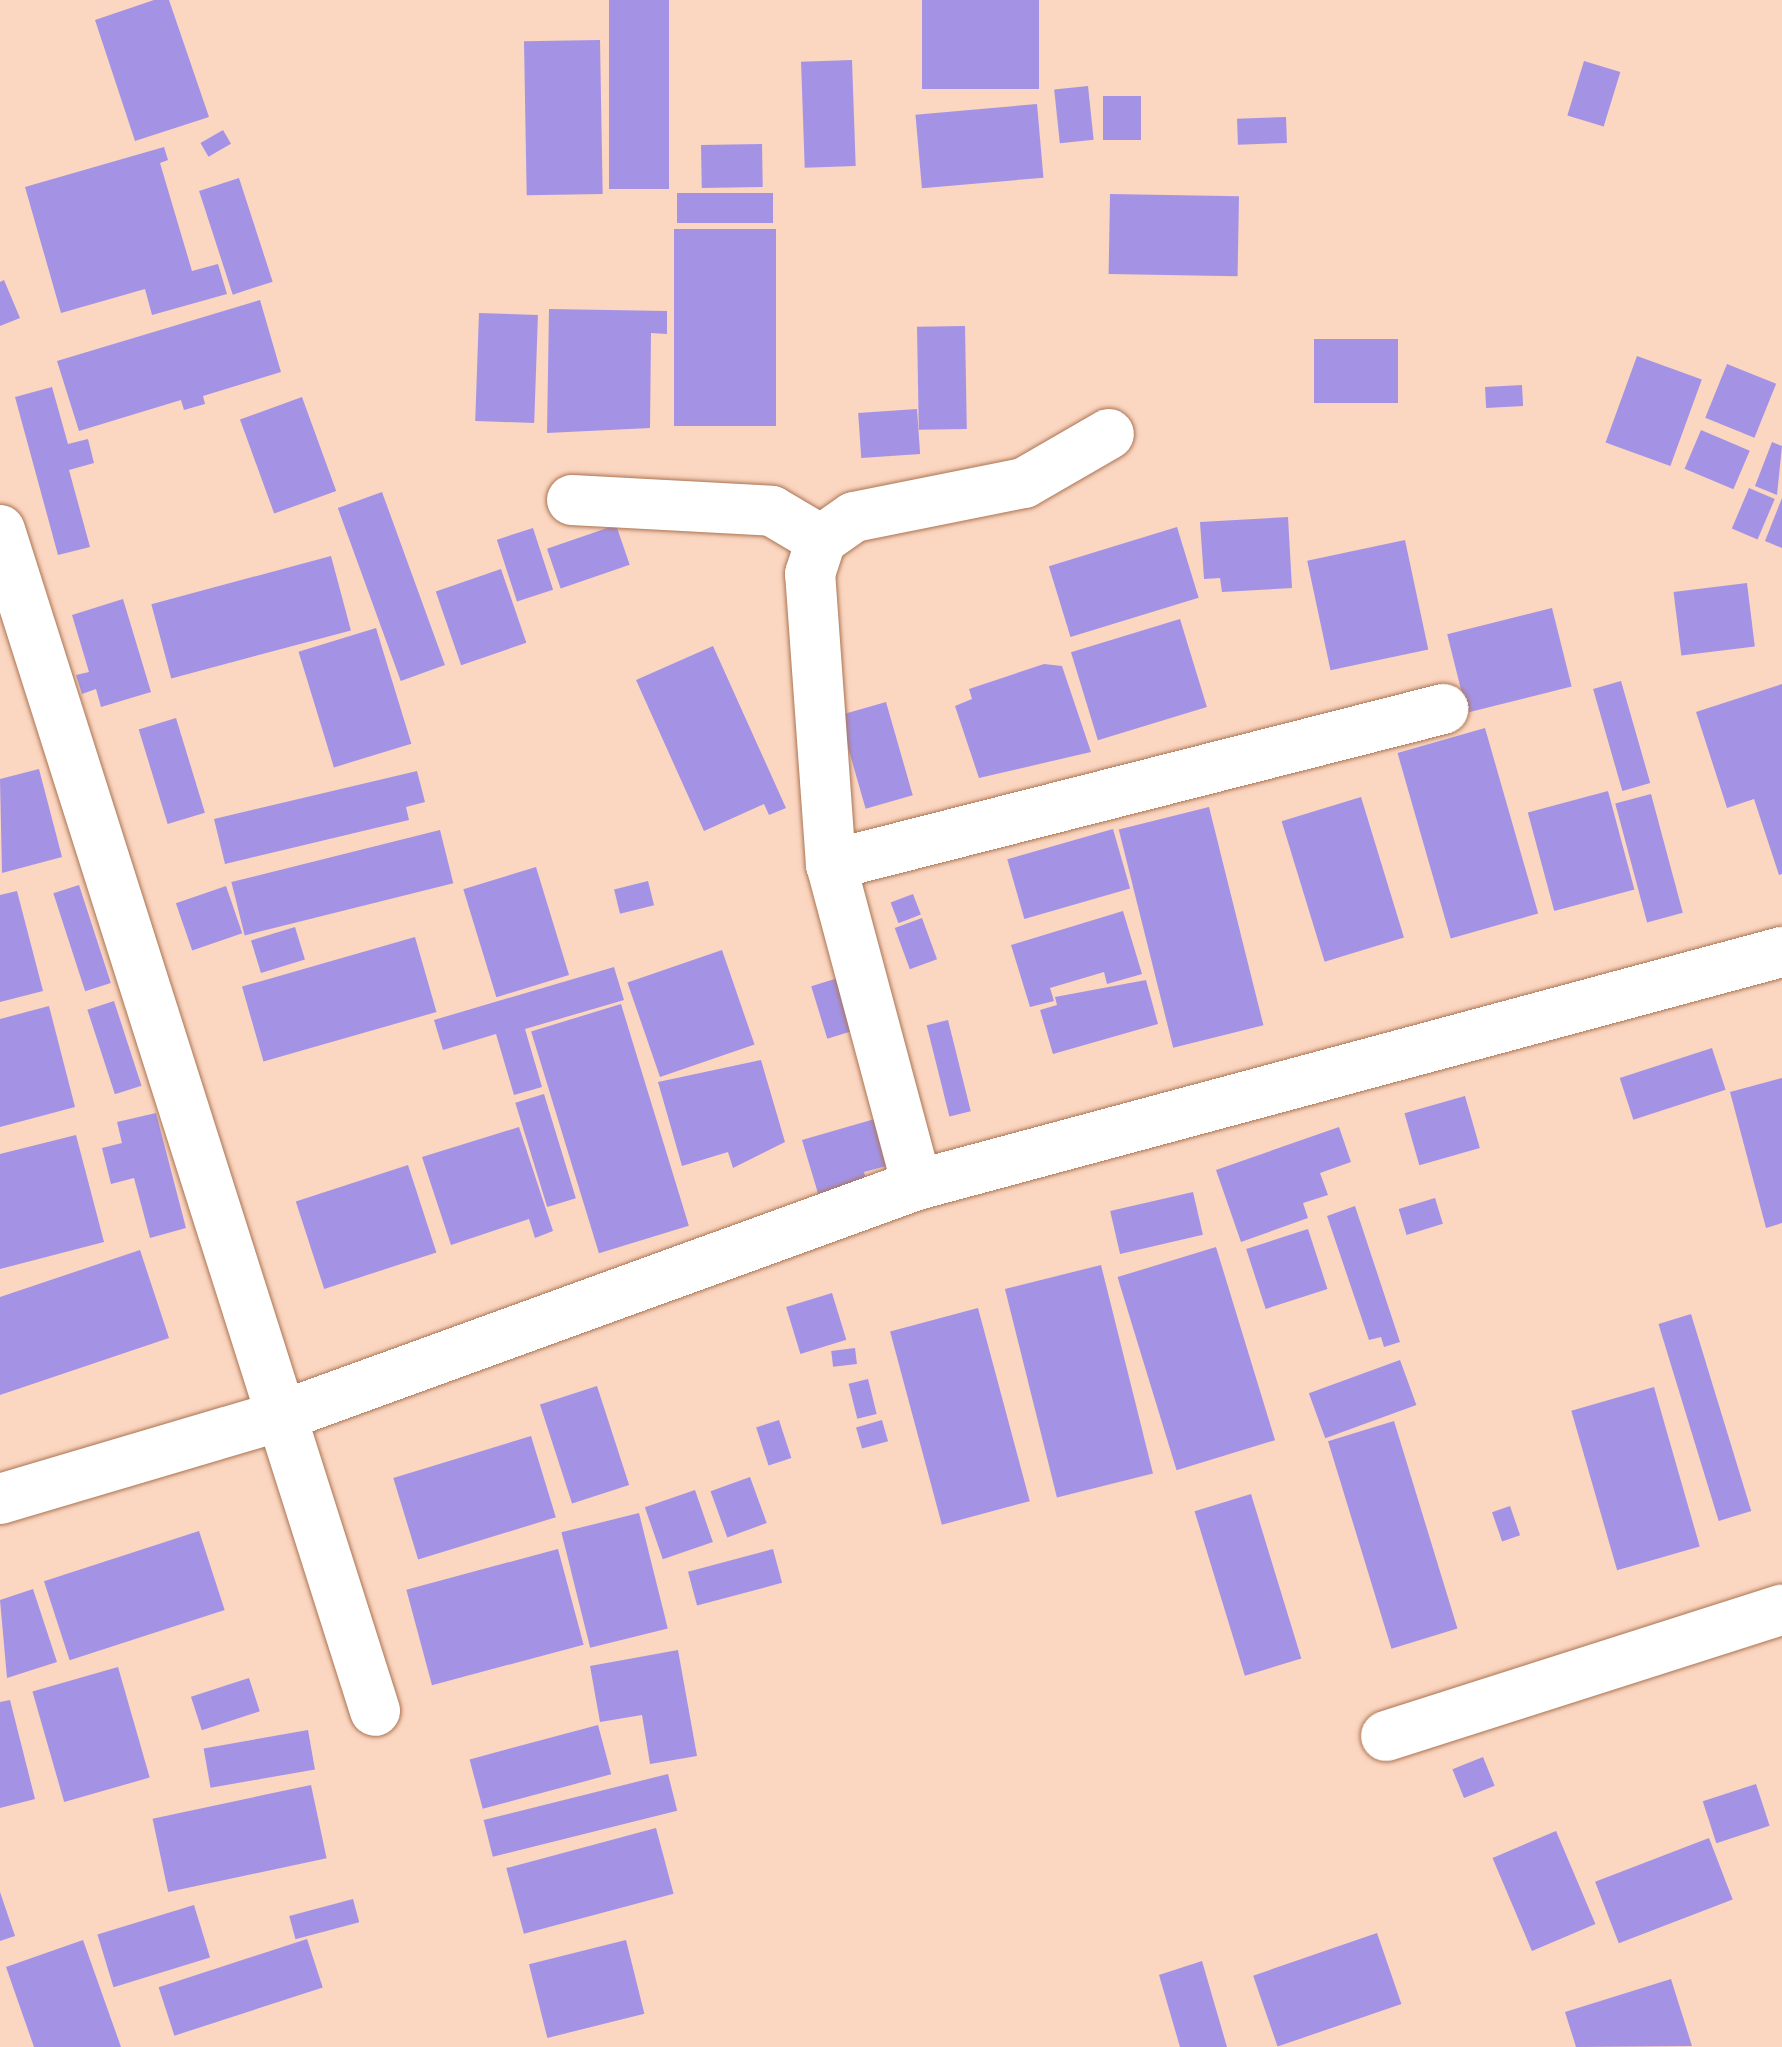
<!DOCTYPE html>
<style>
body{margin:0}
#map{position:relative;width:1782px;height:2047px;overflow:hidden;background:#fbd6c0;font-family:Jost,sans-serif}
div>[style]{position:absolute}
[style*='--x']{left:calc(var(--x)*1px);top:calc(var(--y)*1px);width:calc(var(--w)*1px);rotate:calc(var(--a)*1deg)}
.building>*{inset:0;background:#a493e5;transform-origin:0 0}
.roads{filter:drop-shadow(0 0 2px #ab7452) drop-shadow(0 0 2px #ab7452)}
.street>*{height:50px;margin:-25px;padding:0 25px;transform-origin:25px;border-radius:25px;background:#fff}
span{translate:-50% -50%;white-space:nowrap;text-align:center;line-height:1.15;-webkit-text-stroke:8px #f6e9e2;paint-order:stroke}
</style>
<div id="map">
<div class="building">
<i style="clip-path:polygon(154px 0,169px 0,209px 117px,135px 141px,95px 20px)"></i>
<i style="left:609px;top:0;width:60px;height:189px"></i>
<i style="left:922px;top:0;width:117px;height:89px"></i>
<i style="left:600px;top:40px;width:154px;height:76px;rotate:89deg"></i>
<i style="left:852px;top:60px;width:106px;height:51px;rotate:88deg"></i>
<i style="left:1584px;top:61px;width:38px;height:57px;rotate:17deg"></i>
<i style="left:1088px;top:86px;width:54px;height:34px;rotate:84deg"></i>
<i style="left:1103px;top:96px;width:38px;height:44px"></i>
<i style="left:1037px;top:104px;width:74px;height:122px;rotate:85deg"></i>
<i style="left:1286px;top:117px;width:26px;height:49px;rotate:88deg"></i>
<i style="left:223px;top:130px;width:16px;height:26px;rotate:60deg"></i>
<i style="left:762px;top:144px;width:43px;height:61px;rotate:89deg"></i>
<i style="clip-path:polygon(164px 147px,168px 160px,160px 163px,192px 271px,218px 264px,227px 294px,152px 315px,145px 289px,61px 313px,25px 187px)"></i>
<i style="left:239px;top:178px;width:109px;height:42px;rotate:72deg"></i>
<i style="left:677px;top:193px;width:96px;height:30px"></i>
<i style="left:1110px;top:194px;width:129px;height:80px;rotate:1deg"></i>
<i style="left:674px;top:229px;width:102px;height:197px"></i>
<i style="clip-path:polygon(4px 280px,20px 318px,0 326px,0 282px)"></i>
<i style="clip-path:polygon(260px 300px,281px 372px,203px 396px,205px 404px,184px 410px,181px 400px,79px 431px,57px 361px)"></i>
<i style="clip-path:polygon(549px 309px,667px 311px,667px 334px,651px 333px,650px 428px,547px 433px)"></i>
<i style="left:479px;top:313px;width:59px;height:108px;rotate:2deg"></i>
<i style="left:965px;top:326px;width:103px;height:48px;rotate:89deg"></i>
<i style="left:1314px;top:339px;width:84px;height:64px"></i>
<i style="left:1637px;top:356px;width:69px;height:92px;rotate:20deg"></i>
<i style="left:1727px;top:364px;width:53px;height:58px;rotate:22deg"></i>
<i style="left:1522px;top:385px;width:21px;height:37px;rotate:87deg"></i>
<i style="clip-path:polygon(52px 387px,68px 444px,88px 439px,94px 463px,69px 470px,90px 547px,58px 555px,15px 397px)"></i>
<i style="left:302px;top:397px;width:100px;height:66px;rotate:70deg"></i>
<i style="left:917px;top:409px;width:45px;height:59px;rotate:86deg"></i>
<i style="left:1701px;top:430px;width:53px;height:42px;rotate:23deg"></i>
<i style="clip-path:polygon(1772px 442px,1782px 446px,1777px 495px,1755px 486px)"></i>
<i style="left:1749px;top:488px;width:28px;height:44px;rotate:23deg"></i>
<i style="left:382px;top:492px;width:184px;height:47px;rotate:70deg"></i>
<i style="clip-path:polygon(1782px 498px,1782px 548px,1765px 541px)"></i>
<i style="clip-path:polygon(1288px 517px,1292px 588px,1222px 592px,1220px 578px,1204px 579px,1200px 522px)"></i>
<i style="left:616px;top:525px;width:42px;height:73px;rotate:71deg"></i>
<i style="left:1177px;top:527px;width:74px;height:134px;rotate:73deg"></i>
<i style="left:533px;top:528px;width:65px;height:38px;rotate:72deg"></i>
<i style="left:1405px;top:540px;width:112px;height:100px;rotate:78deg"></i>
<i style="left:331px;top:556px;width:77px;height:186px;rotate:75deg"></i>
<i style="left:501px;top:569px;width:78px;height:69px;rotate:71deg"></i>
<i style="left:1747px;top:583px;width:64px;height:74px;rotate:83deg"></i>
<i style="clip-path:polygon(123px 599px,151px 692px,101px 707px,96px 689px,82px 694px,76px 675px,89px 672px,72px 615px)"></i>
<i style="left:1552px;top:608px;width:81px;height:108px;rotate:76deg"></i>
<i style="left:1180px;top:619px;width:92px;height:114px;rotate:73deg"></i>
<i style="left:376px;top:628px;width:121px;height:81px;rotate:73deg"></i>
<i style="clip-path:polygon(713px 646px,786px 808px,769px 815px,764px 804px,704px 831px,636px 680px)"></i>
<i style="clip-path:polygon(1044px 664px,1062px 666px,1091px 752px,979px 778px,955px 706px,972px 699px,969px 689px)"></i>
<i style="left:1621px;top:681px;width:106px;height:29px;rotate:74deg"></i>
<i style="clip-path:polygon(1782px 684px,1782px 874px,1779px 875px,1754px 799px,1727px 808px,1696px 712px)"></i>
<i style="left:886px;top:702px;width:97px;height:49px;rotate:74deg"></i>
<i style="left:176px;top:718px;width:99px;height:39px;rotate:73deg"></i>
<i style="left:1485px;top:728px;width:193px;height:91px;rotate:74deg"></i>
<i style="clip-path:polygon(39px 769px,62px 857px,2px 873px,0 779px)"></i>
<i style="clip-path:polygon(417px 771px,425px 802px,406px 807px,409px 820px,225px 864px,214px 819px)"></i>
<i style="left:1608px;top:791px;width:102px;height:83px;rotate:75deg"></i>
<i style="left:1651px;top:794px;width:123px;height:37px;rotate:75deg"></i>
<i style="left:1361px;top:797px;width:147px;height:83px;rotate:73deg"></i>
<i style="left:1209px;top:807px;width:225px;height:93px;rotate:76deg"></i>
<i style="left:1113px;top:829px;width:62px;height:110px;rotate:74deg"></i>
<i style="left:440px;top:830px;width:55px;height:215px;rotate:76deg"></i>
<i style="left:536px;top:867px;width:113px;height:76px;rotate:73deg"></i>
<i style="left:648px;top:881px;width:25px;height:35px;rotate:76deg"></i>
<i style="left:79px;top:885px;width:103px;height:27px;rotate:72deg"></i>
<i style="left:226px;top:886px;width:50px;height:53px;rotate:71deg"></i>
<i style="clip-path:polygon(17px 891px,43px 991px,0 1002px,0 895px)"></i>
<i style="left:913px;top:894px;width:22px;height:24px;rotate:69deg"></i>
<i style="clip-path:polygon(1123px 911px,1142px 974px,1107px 984px,1104px 972px,1050px 988px,1054px 1001px,1030px 1007px,1011px 945px)"></i>
<i style="left:922px;top:918px;width:44px;height:29px;rotate:70deg"></i>
<i style="left:295px;top:927px;width:34px;height:46px;rotate:73deg"></i>
<i style="left:415px;top:937px;width:78px;height:180px;rotate:74deg"></i>
<i style="left:722px;top:950px;width:100px;height:100px;rotate:71deg"></i>
<i style="clip-path:polygon(614px 967px,624px 1000px,525px 1029px,542px 1087px,514px 1095px,496px 1034px,443px 1050px,434px 1020px)"></i>
<i style="left:838px;top:978px;width:55px;height:28px;rotate:73deg"></i>
<i style="clip-path:polygon(1146px 980px,1158px 1024px,1053px 1054px,1040px 1010px,1057px 1005px,1055px 997px)"></i>
<i style="left:114px;top:1001px;width:89px;height:28px;rotate:72deg"></i>
<i style="left:621px;top:1004px;width:232px;height:94px;rotate:73deg"></i>
<i style="clip-path:polygon(49px 1006px,75px 1107px,0 1127px,0 1019px)"></i>
<i style="left:948px;top:1020px;width:94px;height:22px;rotate:76deg"></i>
<i style="left:1712px;top:1048px;width:44px;height:97px;rotate:72deg"></i>
<i style="clip-path:polygon(761px 1060px,785px 1142px,733px 1168px,728px 1152px,682px 1166px,658px 1082px)"></i>
<i style="clip-path:polygon(1782px 1078px,1782px 1223px,1766px 1228px,1730px 1092px)"></i>
<i style="left:544px;top:1094px;width:109px;height:30px;rotate:73deg"></i>
<i style="left:1465px;top:1096px;width:54px;height:63px;rotate:74deg"></i>
<i style="clip-path:polygon(156px 1113px,186px 1228px,150px 1238px,134px 1178px,111px 1184px,102px 1148px,122px 1143px,117px 1122px)"></i>
<i style="clip-path:polygon(892px 1114px,905px 1161px,864px 1172px,868px 1186px,820px 1200px,802px 1140px)"></i>
<i style="clip-path:polygon(519px 1127px,553px 1231px,535px 1238px,529px 1219px,451px 1245px,422px 1157px)"></i>
<i style="clip-path:polygon(1339px 1127px,1351px 1162px,1320px 1173px,1328px 1195px,1303px 1203px,1308px 1218px,1241px 1242px,1216px 1170px)"></i>
<i style="clip-path:polygon(76px 1135px,104px 1242px,0 1269px,0 1154px)"></i>
<i style="left:408px;top:1165px;width:92px;height:118px;rotate:72deg"></i>
<i style="left:1193px;top:1192px;width:44px;height:85px;rotate:77deg"></i>
<i style="left:1435px;top:1198px;width:27px;height:38px;rotate:73deg"></i>
<i style="clip-path:polygon(1355px 1206px,1400px 1342px,1384px 1347px,1381px 1337px,1369px 1340px,1327px 1216px)"></i>
<i style="left:1308px;top:1229px;width:63px;height:65px;rotate:72deg"></i>
<i style="left:1216px;top:1247px;width:202px;height:103px;rotate:73deg"></i>
<i style="clip-path:polygon(140px 1250px,169px 1338px,0 1395px,0 1297px)"></i>
<i style="left:1101px;top:1265px;width:215px;height:99px;rotate:76deg"></i>
<i style="left:832px;top:1293px;width:49px;height:48px;rotate:73deg"></i>
<i style="left:978px;top:1308px;width:200px;height:91px;rotate:75deg"></i>
<i style="left:1691px;top:1314px;width:206px;height:34px;rotate:73deg"></i>
<i style="left:855px;top:1348px;width:16px;height:24px;rotate:83deg"></i>
<i style="left:1400px;top:1360px;width:48px;height:97px;rotate:70deg"></i>
<i style="left:868px;top:1379px;width:36px;height:20px;rotate:76deg"></i>
<i style="left:597px;top:1386px;width:104px;height:60px;rotate:72deg"></i>
<i style="left:1654px;top:1387px;width:166px;height:86px;rotate:74deg"></i>
<i style="left:779px;top:1420px;width:40px;height:24px;rotate:72deg"></i>
<i style="left:882px;top:1420px;width:22px;height:27px;rotate:74deg"></i>
<i style="left:1394px;top:1421px;width:217px;height:69px;rotate:73deg"></i>
<i style="left:531px;top:1436px;width:85px;height:144px;rotate:73deg"></i>
<i style="left:750px;top:1477px;width:49px;height:42px;rotate:70deg"></i>
<i style="left:695px;top:1490px;width:55px;height:53px;rotate:71deg"></i>
<i style="left:1251px;top:1494px;width:172px;height:59px;rotate:73deg"></i>
<i style="left:1510px;top:1506px;width:31px;height:19px;rotate:71deg"></i>
<i style="left:639px;top:1513px;width:119px;height:80px;rotate:76deg"></i>
<i style="left:199px;top:1531px;width:83px;height:163px;rotate:72deg"></i>
<i style="left:558px;top:1549px;width:99px;height:157px;rotate:75deg"></i>
<i style="left:773px;top:1549px;width:35px;height:88px;rotate:75deg"></i>
<i style="clip-path:polygon(33px 1589px,57px 1662px,7px 1678px,0 1600px)"></i>
<i style="clip-path:polygon(678px 1650px,697px 1756px,650px 1764px,642px 1715px,600px 1722px,590px 1666px)"></i>
<i style="left:118px;top:1667px;width:115px;height:89px;rotate:74deg"></i>
<i style="left:249px;top:1678px;width:35px;height:61px;rotate:72deg"></i>
<i style="clip-path:polygon(10px 1700px,35px 1799px,0 1808px,0 1702px)"></i>
<i style="left:598px;top:1725px;width:51px;height:133px;rotate:75deg"></i>
<i style="left:308px;top:1730px;width:40px;height:106px;rotate:80deg"></i>
<i style="left:1483px;top:1757px;width:31px;height:33px;rotate:68deg"></i>
<i style="left:668px;top:1774px;width:38px;height:190px;rotate:76deg"></i>
<i style="left:1756px;top:1784px;width:44px;height:56px;rotate:72deg"></i>
<i style="left:311px;top:1785px;width:75px;height:162px;rotate:78deg"></i>
<i style="left:656px;top:1828px;width:68px;height:155px;rotate:75deg"></i>
<i style="left:1556px;top:1831px;width:101px;height:69px;rotate:67deg"></i>
<i style="left:1709px;top:1838px;width:66px;height:122px;rotate:69deg"></i>
<i style="clip-path:polygon(0 1892px,15px 1936px,0 1941px)"></i>
<i style="left:353px;top:1899px;width:24px;height:66px;rotate:75deg"></i>
<i style="left:194px;top:1905px;width:55px;height:101px;rotate:73deg"></i>
<i style="left:1377px;top:1933px;width:75px;height:131px;rotate:71deg"></i>
<i style="left:307px;top:1939px;width:51px;height:156px;rotate:72deg"></i>
<i style="clip-path:polygon(83px 1940px,121px 2047px,34px 2047px,6px 1967px)"></i>
<i style="left:626px;top:1940px;width:76px;height:100px;rotate:76deg"></i>
<i style="clip-path:polygon(1202px 1961px,1227px 2047px,1180px 2047px,1159px 1975px)"></i>
<i style="clip-path:polygon(1671px 1979px,1692px 2046px,1576px 2047px,1565px 2012px)"></i>
</div>
<div class="roads">
<div class="street">
<i style="--x:572;--y:500;--w:200;--a:3.1"></i>
<i style="--x:772;--y:511;--w:57;--a:30.6"></i>
<i style="--x:0;--y:530;--w:1239;--a:72.38"></i>
<i style="--x:831;--y:865;--w:632;--a:-14.3"></i>
<i style="--x:917;--y:1185;--w:331;--a:-105"></i>
<i style="--x:831;--y:865;--w:292;--a:-94.1"></i>
<i style="--x:810;--y:574;--w:36;--a:-72"></i>
<i style="--x:821;--y:540;--w:40;--a:-34.9"></i>
<i style="--x:854;--y:517;--w:173;--a:-11.3"></i>
<i style="--x:1024;--y:483;--w:98;--a:-30"></i>
<i style="--x:0;--y:1499;--w:296;--a:-16.5"></i>
<i style="--x:284;--y:1415;--w:673;--a:-19.97"></i>
<i style="--x:917;--y:1185;--w:896;--a:-15.08"></i>
<i style="--x:1386;--y:1736;--w:416;--a:-17.7"></i>
</div>
</div>
</div>
